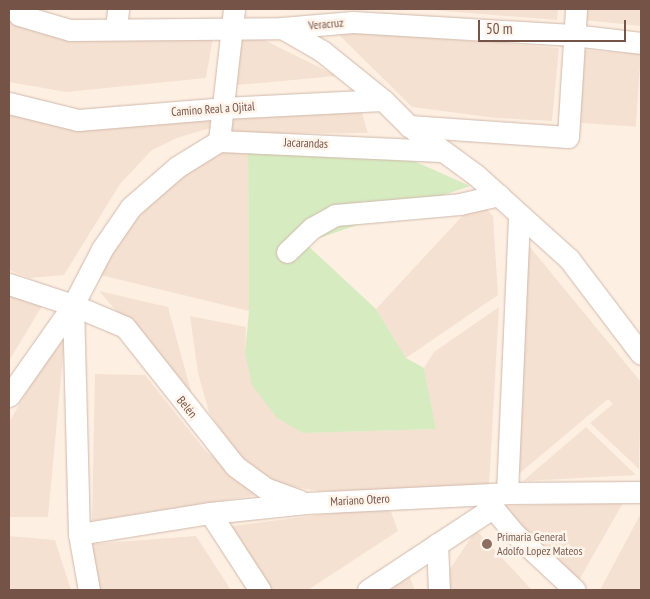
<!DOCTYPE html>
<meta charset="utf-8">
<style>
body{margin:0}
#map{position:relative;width:650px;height:599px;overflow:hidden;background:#fdf0e3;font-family:"PT Sans Narrow",sans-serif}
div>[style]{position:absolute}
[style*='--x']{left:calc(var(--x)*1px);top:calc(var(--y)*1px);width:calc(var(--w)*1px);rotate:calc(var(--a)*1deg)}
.residential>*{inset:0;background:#f5e1d1;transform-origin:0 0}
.green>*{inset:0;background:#d6ebc0}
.roads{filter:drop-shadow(0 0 1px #d1b8ab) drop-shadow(0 0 1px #d1b8ab)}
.minor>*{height:21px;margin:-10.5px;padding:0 10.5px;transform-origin:10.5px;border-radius:10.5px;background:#fff}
.dots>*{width:14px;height:14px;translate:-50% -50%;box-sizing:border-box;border:2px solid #fff4ea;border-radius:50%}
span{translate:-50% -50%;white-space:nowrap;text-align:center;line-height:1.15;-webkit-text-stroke:5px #fff4ea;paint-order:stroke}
.street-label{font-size:12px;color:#765347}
.education-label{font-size:12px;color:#785e54}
.left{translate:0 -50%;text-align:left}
.frame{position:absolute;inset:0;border:10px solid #765347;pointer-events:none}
.scale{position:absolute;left:478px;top:20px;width:148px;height:22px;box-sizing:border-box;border:2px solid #765347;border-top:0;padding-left:6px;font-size:15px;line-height:18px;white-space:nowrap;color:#765347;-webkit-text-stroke:4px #fff4ea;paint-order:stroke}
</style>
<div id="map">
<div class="residential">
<i style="clip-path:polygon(420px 9px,558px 9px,557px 20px)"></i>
<i style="clip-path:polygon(586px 9px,641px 9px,641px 26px,584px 20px)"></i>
<i style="clip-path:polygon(9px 21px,39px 33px,214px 31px,206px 78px,66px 92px,9px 82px)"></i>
<i style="clip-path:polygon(240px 28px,337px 76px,236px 85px)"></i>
<i style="clip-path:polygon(334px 30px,559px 48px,552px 121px,495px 118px,412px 107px)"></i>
<i style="left:584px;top:50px;width:57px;height:73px;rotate:4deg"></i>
<i style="clip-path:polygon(359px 103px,368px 133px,227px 134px,227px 110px)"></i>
<i style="clip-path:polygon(9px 109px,205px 110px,213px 127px,177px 138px,152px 150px,120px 184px,64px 275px,30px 278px,9px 270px)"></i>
<i style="clip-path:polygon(248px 145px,249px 311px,92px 273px,111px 234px,196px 157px)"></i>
<i style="clip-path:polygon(478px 199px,493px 216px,498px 295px,406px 358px,376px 309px)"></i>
<i style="clip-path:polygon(520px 235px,641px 382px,639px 469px,590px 423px,613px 404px,608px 399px,508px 483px,523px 395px)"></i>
<i style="clip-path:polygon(9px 287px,45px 301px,9px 361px)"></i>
<i style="clip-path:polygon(99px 291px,168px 307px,194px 402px)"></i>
<i style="clip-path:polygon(499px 307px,489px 486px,349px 491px,320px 491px,273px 484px,247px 469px,209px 412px,198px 373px,190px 316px,246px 327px,245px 353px,303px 433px,436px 429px,424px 368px,434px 352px)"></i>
<i style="clip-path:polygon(61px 333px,65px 334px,48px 517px,9px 517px,9px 422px)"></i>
<i style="clip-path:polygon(95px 374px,145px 375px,205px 450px,258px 495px,92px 521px)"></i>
<i style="clip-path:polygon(586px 427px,636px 475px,523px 481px)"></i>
<i style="clip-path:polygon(623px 503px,574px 589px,493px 506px)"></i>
<i style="clip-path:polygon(389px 506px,398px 531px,308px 590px,267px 590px,225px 527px)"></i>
<i style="clip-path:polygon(641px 513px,641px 590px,600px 590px)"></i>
<i style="clip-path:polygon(476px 530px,532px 590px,447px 590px,448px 572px)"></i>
<i style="clip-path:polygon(9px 536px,55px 540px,71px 590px,9px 590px)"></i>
<i style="clip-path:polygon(196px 536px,231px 590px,97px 590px,91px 544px)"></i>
<i style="clip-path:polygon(404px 563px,415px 590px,361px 590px)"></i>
</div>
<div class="green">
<i style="clip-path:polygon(248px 145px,414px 161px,470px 186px,305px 243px,376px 309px,406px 358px,424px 368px,436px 429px,303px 433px,277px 418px,252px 385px,245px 353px,249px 311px)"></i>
</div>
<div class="roads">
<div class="minor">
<i style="--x:15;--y:9;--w:7;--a:56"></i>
<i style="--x:19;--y:15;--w:53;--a:16.4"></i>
<i style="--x:70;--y:30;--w:212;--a:-0.5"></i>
<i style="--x:282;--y:28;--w:71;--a:-4.8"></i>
<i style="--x:353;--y:22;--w:220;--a:3.4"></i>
<i style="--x:573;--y:35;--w:68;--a:6.7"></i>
<i style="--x:282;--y:28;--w:46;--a:29.9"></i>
<i style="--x:322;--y:51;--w:78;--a:38.8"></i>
<i style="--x:383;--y:100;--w:37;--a:45"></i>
<i style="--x:409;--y:126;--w:83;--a:36.2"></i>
<i style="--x:476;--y:175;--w:125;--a:42.1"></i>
<i style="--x:569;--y:259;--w:119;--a:52.8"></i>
<i style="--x:116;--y:29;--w:20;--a:-84"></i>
<i style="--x:9;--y:103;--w:71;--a:13.8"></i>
<i style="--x:78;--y:120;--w:145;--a:-4.7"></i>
<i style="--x:223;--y:108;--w:160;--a:-2.9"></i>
<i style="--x:409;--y:126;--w:159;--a:4"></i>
<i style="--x:568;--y:137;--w:128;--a:-86.4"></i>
<i style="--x:219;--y:141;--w:133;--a:-83.5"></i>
<i style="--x:287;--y:252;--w:35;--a:-44"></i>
<i style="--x:312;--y:228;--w:26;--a:-29"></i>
<i style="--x:335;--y:215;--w:125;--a:-5"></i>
<i style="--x:460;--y:204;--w:40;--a:-13"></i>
<i style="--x:9;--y:284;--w:67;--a:18.2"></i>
<i style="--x:73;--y:305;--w:56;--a:22.9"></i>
<i style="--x:125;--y:327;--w:177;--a:51.6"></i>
<i style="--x:235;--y:466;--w:37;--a:36"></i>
<i style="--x:265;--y:488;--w:38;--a:20"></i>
<i style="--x:73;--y:305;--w:229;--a:88.5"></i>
<i style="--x:79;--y:534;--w:57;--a:79.9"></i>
<i style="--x:9;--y:396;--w:111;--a:-54.9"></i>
<i style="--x:73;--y:305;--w:63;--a:-62.6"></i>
<i style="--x:102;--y:249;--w:51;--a:-55.4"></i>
<i style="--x:131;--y:207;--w:61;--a:-41"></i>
<i style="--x:177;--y:167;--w:49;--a:-31.8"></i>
<i style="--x:219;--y:141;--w:222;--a:2.6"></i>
<i style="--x:507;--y:493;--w:278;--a:-87.5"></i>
<i style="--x:484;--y:497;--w:47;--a:50.2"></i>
<i style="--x:514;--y:533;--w:83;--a:43.1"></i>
<i style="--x:210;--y:513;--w:92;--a:57"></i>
<i style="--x:79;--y:534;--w:133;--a:-9.1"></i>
<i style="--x:210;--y:513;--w:97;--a:-5.9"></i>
<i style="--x:306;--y:503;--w:201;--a:-2.8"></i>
<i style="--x:507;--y:493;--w:134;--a:-0.4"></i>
<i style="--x:437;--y:544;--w:46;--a:87.5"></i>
<i style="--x:368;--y:590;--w:147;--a:-33.4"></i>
</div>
</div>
<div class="dots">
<i style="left:487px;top:544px;background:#8d6e63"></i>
</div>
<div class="street-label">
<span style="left:326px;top:24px;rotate:-5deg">Veracruz</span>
<span style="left:213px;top:109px;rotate:-4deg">Camino Real a Ojital</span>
<span style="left:306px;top:143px;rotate:2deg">Jacarandas</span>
<span style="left:187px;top:407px;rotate:51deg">Belén</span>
<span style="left:360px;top:500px;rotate:-3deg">Mariano Otero</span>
</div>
<div class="education-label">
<span class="left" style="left:497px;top:544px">Primaria General<br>Adolfo Lopez Mateos</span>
</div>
<div class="frame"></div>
<div class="scale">50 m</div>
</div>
